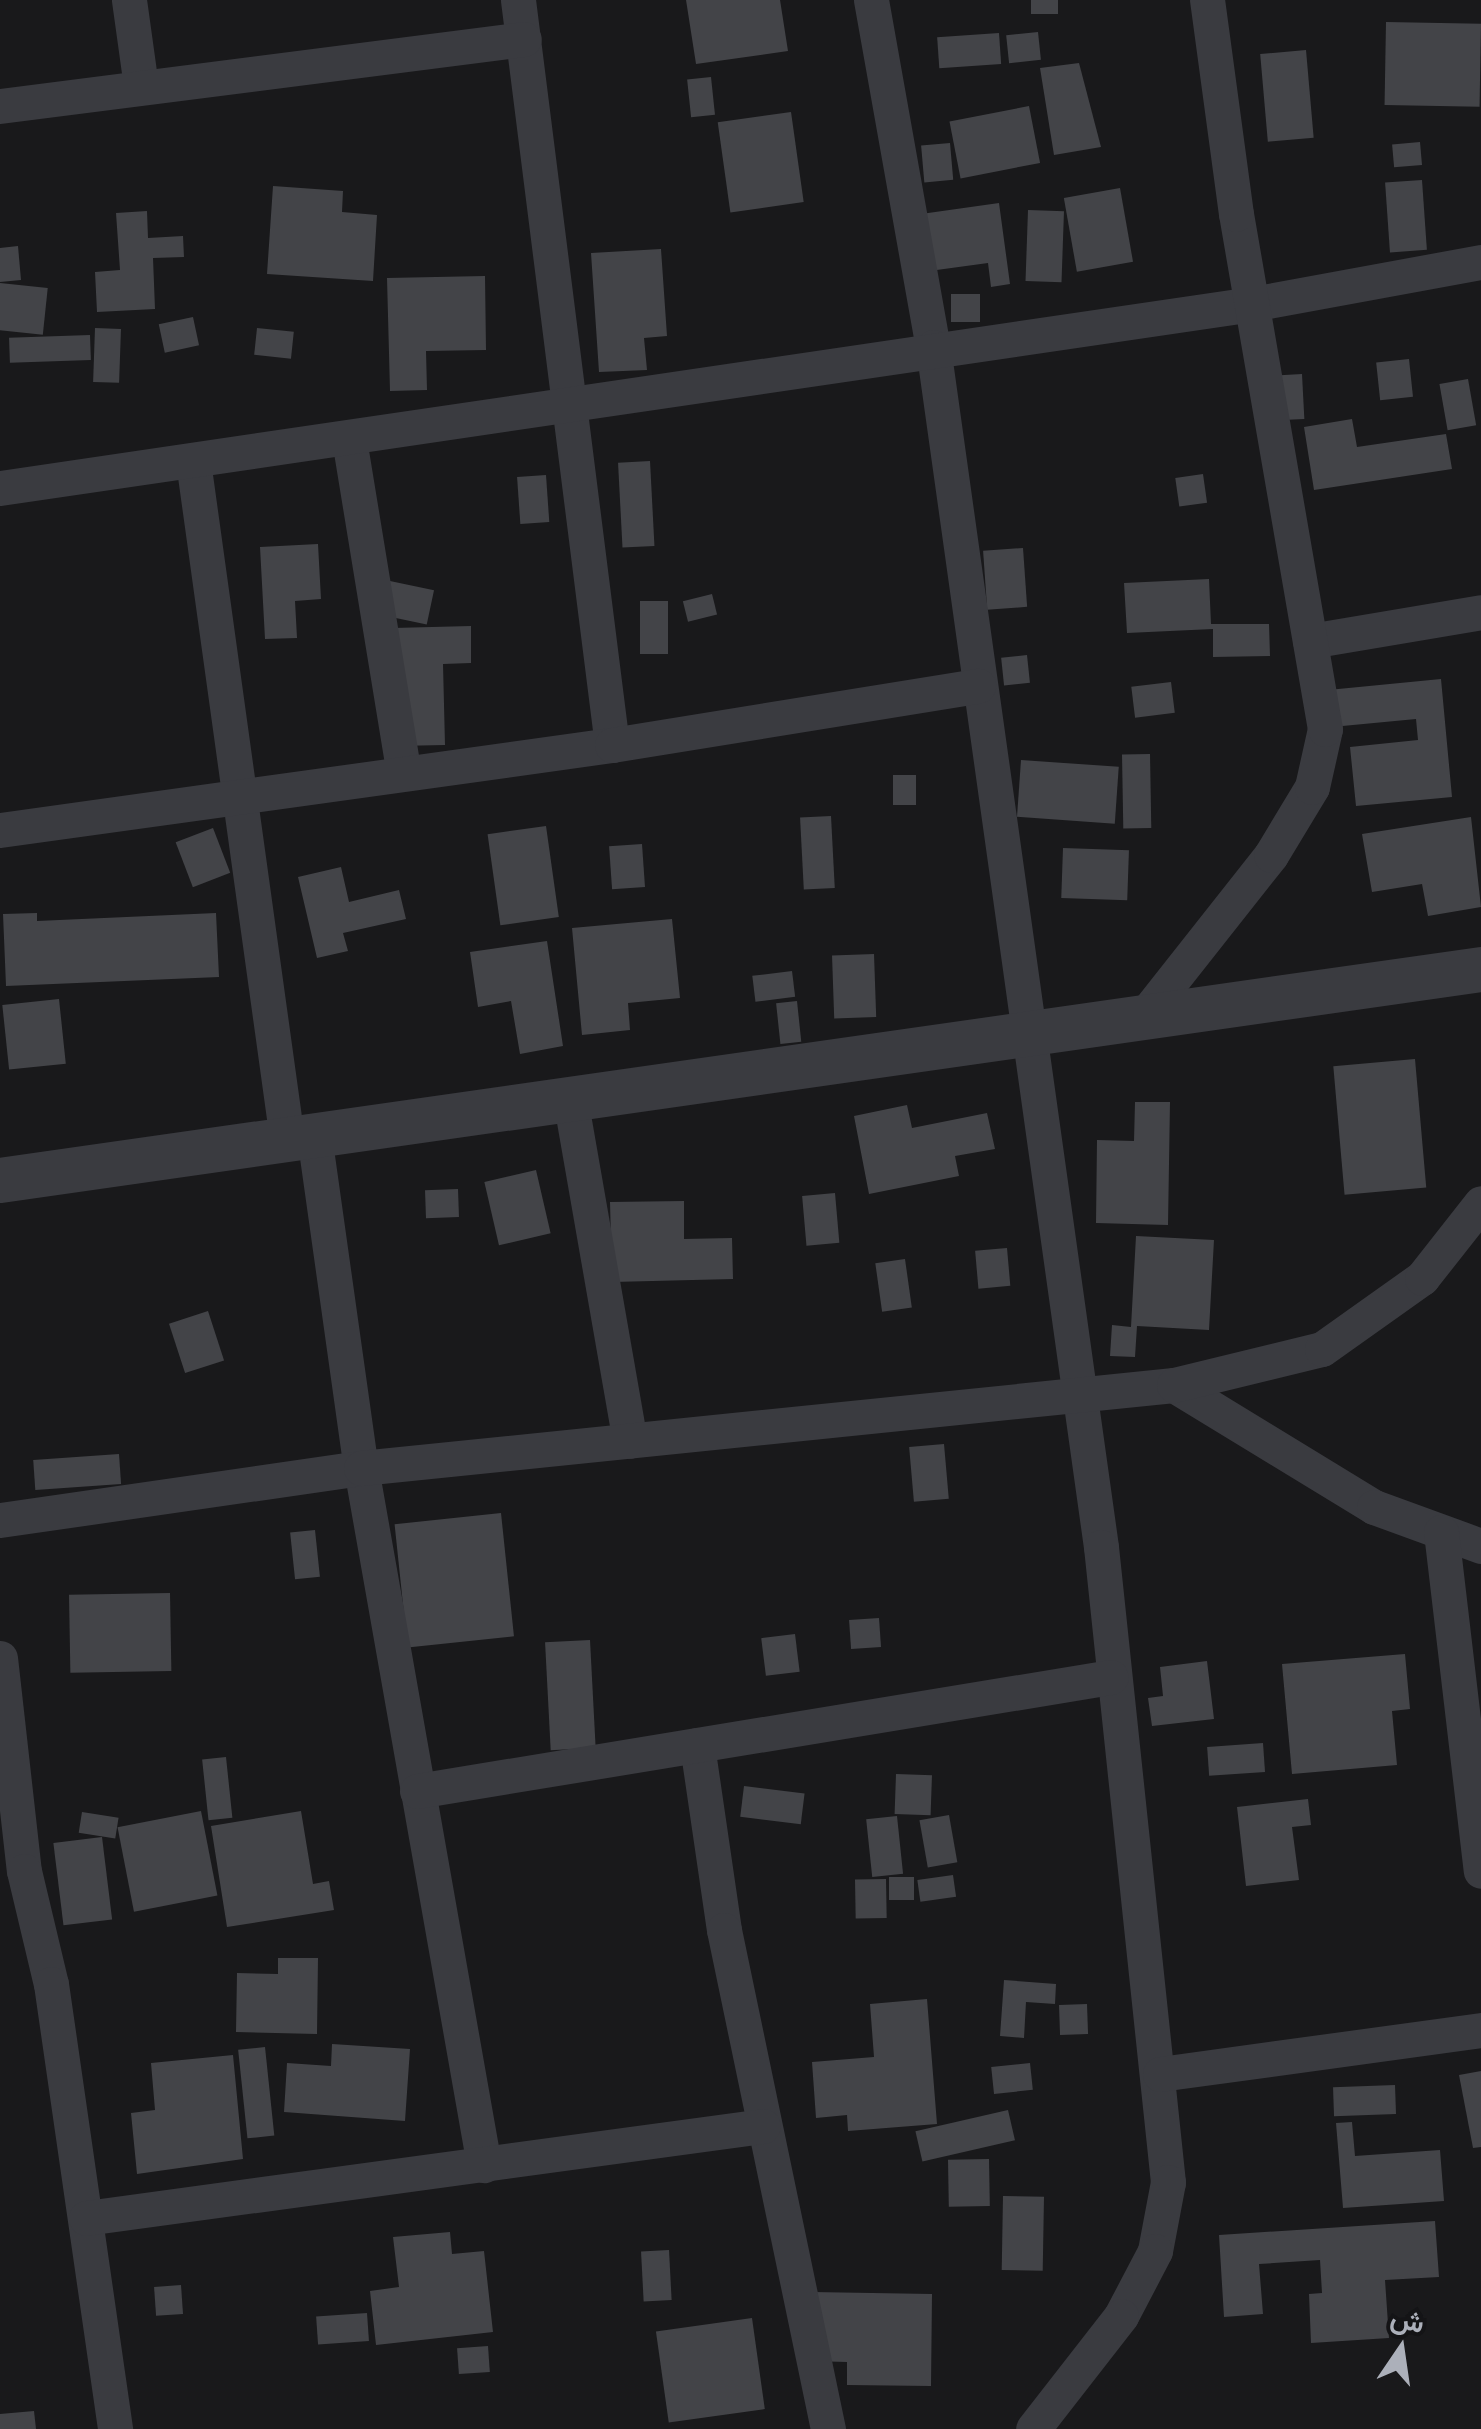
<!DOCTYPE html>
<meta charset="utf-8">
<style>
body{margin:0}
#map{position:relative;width:1481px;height:2429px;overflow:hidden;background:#19191b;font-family:Cabin,Vazirmatn,sans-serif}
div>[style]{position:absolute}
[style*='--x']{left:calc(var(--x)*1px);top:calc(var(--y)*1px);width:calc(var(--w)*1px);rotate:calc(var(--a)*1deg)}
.building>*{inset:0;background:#434448;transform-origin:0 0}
.minor>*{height:35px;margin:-17.5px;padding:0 17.5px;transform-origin:17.5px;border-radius:17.5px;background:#3a3b40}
.tertiary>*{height:45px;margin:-22.5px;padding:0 22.5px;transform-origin:22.5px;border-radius:22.5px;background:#3a3b40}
span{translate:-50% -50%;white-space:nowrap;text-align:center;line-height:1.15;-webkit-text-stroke:8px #141416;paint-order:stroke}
.north{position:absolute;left:1351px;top:2299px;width:100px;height:100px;-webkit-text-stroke:8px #141416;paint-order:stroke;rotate:13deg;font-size:28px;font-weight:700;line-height:40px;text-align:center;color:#acb0ba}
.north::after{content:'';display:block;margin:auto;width:35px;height:45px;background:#acb0ba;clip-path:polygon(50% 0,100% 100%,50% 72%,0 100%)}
</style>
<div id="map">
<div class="building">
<i style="clip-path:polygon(686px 0,780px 0,788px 51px,696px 64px)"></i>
<i style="left:1031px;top:0;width:27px;height:14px"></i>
<i style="left:1386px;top:22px;width:95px;height:83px;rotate:1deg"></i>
<i style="left:1038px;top:32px;width:28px;height:32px;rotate:84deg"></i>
<i style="left:999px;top:33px;width:31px;height:62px;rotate:86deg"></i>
<i style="left:1306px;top:50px;width:88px;height:46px;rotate:85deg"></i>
<i style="clip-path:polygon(1079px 63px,1101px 147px,1054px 155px,1040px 68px)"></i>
<i style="left:711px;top:77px;width:38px;height:24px;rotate:84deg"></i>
<i style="left:1029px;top:106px;width:58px;height:81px;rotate:79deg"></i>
<i style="left:791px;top:112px;width:91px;height:74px;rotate:82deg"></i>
<i style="left:1420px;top:142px;width:23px;height:28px;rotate:85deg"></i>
<i style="left:950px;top:143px;width:37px;height:29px;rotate:85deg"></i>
<i style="left:1422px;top:180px;width:70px;height:37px;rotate:86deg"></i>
<i style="clip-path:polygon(273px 186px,343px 191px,342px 212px,377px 215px,373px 281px,267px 274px)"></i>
<i style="left:1120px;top:188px;width:75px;height:57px;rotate:80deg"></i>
<i style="clip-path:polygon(999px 203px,1010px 284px,991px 287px,988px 263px,922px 272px,914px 215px)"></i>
<i style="left:1028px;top:210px;width:36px;height:71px;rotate:2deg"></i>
<i style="clip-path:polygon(147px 211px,148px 238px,183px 236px,184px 257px,153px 258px,155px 309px,97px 312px,95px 272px,120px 270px,116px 213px)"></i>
<i style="clip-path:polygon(18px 246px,21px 280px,0 282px,0 248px)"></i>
<i style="clip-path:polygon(661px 249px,667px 336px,644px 338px,647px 370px,599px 372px,591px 253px)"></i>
<i style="clip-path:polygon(485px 276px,486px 350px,426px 351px,427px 390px,390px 391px,387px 278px)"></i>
<i style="left:0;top:283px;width:48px;height:47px;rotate:6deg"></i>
<i style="left:951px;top:294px;width:29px;height:28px"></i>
<i style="left:193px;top:317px;width:29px;height:35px;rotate:78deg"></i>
<i style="left:95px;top:328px;width:26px;height:54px;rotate:2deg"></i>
<i style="left:257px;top:328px;width:37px;height:27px;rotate:6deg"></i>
<i style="left:90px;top:335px;width:25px;height:81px;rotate:88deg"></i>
<i style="left:1409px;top:359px;width:38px;height:33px;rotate:84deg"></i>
<i style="left:1302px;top:374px;width:45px;height:22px;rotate:87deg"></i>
<i style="left:1468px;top:379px;width:47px;height:29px;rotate:80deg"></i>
<i style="clip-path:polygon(1352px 419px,1357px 447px,1446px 434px,1452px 469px,1314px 490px,1304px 427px)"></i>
<i style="left:650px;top:461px;width:85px;height:32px;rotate:87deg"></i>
<i style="left:1203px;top:474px;width:29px;height:28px;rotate:82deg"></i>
<i style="left:546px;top:475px;width:47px;height:29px;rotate:86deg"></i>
<i style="clip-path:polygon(318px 544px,321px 599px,295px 601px,297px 638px,265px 639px,260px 547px)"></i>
<i style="left:1023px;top:548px;width:59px;height:40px;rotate:86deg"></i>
<i style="clip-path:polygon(1209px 579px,1211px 624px,1269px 624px,1270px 656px,1213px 657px,1213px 629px,1127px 633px,1124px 583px)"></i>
<i style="left:390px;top:581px;width:45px;height:35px;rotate:12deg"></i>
<i style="left:712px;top:594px;width:21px;height:30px;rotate:76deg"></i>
<i style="left:640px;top:601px;width:28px;height:53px"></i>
<i style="clip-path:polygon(471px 626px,471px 663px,443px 664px,445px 745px,396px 746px,393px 628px)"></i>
<i style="left:1027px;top:655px;width:28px;height:26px;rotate:84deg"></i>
<i style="clip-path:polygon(1441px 679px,1452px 797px,1356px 806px,1350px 747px,1418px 740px,1416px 719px,1332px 727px,1328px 690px)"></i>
<i style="left:1171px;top:682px;width:31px;height:40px;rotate:83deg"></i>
<i style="left:1150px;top:754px;width:74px;height:28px;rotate:89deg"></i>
<i style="left:1021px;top:760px;width:98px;height:57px;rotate:4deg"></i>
<i style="left:893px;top:775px;width:23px;height:30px"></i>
<i style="left:831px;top:816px;width:72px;height:31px;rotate:87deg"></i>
<i style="clip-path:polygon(1471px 817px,1481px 907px,1428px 916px,1422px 884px,1372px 892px,1362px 834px)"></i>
<i style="left:546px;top:826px;width:92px;height:59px;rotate:82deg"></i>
<i style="left:213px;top:828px;width:48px;height:40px;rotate:69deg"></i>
<i style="left:642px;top:844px;width:43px;height:33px;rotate:86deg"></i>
<i style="left:1063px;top:848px;width:66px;height:50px;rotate:2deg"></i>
<i style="clip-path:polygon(341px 867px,349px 902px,399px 890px,406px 919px,343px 933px,348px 951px,317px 958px,298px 877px)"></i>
<i style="clip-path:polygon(37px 913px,37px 921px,216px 913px,219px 977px,6px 986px,3px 914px)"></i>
<i style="clip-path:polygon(672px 919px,680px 998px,628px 1003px,630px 1030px,582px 1035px,572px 928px)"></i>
<i style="clip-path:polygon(547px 941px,563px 1046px,520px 1054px,511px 1001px,478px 1007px,470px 952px)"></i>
<i style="left:874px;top:954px;width:63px;height:42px;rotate:88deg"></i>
<i style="left:792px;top:971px;width:26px;height:40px;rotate:83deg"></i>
<i style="left:59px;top:999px;width:65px;height:57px;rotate:84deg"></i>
<i style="left:797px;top:1001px;width:41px;height:21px;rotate:84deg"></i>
<i style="left:1415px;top:1059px;width:129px;height:82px;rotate:85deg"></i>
<i style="clip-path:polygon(1135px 1102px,1170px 1102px,1168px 1225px,1096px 1223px,1097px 1140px,1134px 1141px)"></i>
<i style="clip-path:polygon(907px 1105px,912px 1128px,987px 1113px,995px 1149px,955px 1156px,959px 1176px,869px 1194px,854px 1116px)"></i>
<i style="left:536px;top:1170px;width:65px;height:53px;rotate:77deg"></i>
<i style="left:458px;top:1189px;width:28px;height:33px;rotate:88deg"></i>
<i style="left:835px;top:1193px;width:50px;height:33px;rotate:85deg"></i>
<i style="clip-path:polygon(684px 1201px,684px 1239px,732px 1238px,733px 1279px,612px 1282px,610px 1202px)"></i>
<i style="clip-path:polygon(1136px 1236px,1214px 1240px,1209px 1330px,1137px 1326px,1135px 1357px,1110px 1356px,1112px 1325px,1131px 1327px)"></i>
<i style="left:1007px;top:1248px;width:38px;height:32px;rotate:85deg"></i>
<i style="left:905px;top:1259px;width:49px;height:30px;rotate:82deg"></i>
<i style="left:208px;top:1311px;width:52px;height:41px;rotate:72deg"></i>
<i style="left:944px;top:1444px;width:55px;height:35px;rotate:85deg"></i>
<i style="left:119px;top:1454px;width:30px;height:86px;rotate:86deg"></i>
<i style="left:501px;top:1513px;width:124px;height:107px;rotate:84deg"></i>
<i style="left:315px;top:1530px;width:47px;height:25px;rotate:84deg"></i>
<i style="left:170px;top:1593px;width:78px;height:101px;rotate:89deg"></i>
<i style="left:879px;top:1618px;width:29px;height:30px;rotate:86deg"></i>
<i style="left:795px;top:1634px;width:38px;height:34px;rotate:83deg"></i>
<i style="left:590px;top:1640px;width:108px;height:45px;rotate:87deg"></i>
<i style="clip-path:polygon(1405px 1654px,1410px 1709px,1392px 1711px,1397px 1765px,1292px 1774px,1282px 1664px)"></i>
<i style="clip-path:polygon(1207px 1661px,1214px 1719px,1152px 1726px,1148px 1698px,1163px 1696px,1160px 1667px)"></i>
<i style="left:1263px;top:1743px;width:29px;height:56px;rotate:86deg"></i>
<i style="left:226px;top:1757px;width:61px;height:24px;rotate:84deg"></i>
<i style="left:896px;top:1774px;width:36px;height:40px;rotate:2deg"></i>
<i style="left:744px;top:1786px;width:61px;height:31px;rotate:7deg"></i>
<i style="clip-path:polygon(1308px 1799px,1311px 1825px,1292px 1827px,1299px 1880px,1246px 1886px,1237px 1807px)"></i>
<i style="left:201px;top:1811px;width:86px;height:85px;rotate:79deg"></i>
<i style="clip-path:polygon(301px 1811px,313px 1884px,329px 1881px,334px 1910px,227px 1927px,211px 1826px)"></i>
<i style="left:82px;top:1812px;width:37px;height:21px;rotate:9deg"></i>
<i style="left:949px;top:1815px;width:48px;height:30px;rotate:80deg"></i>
<i style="left:897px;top:1816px;width:58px;height:31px;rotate:84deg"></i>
<i style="left:102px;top:1837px;width:83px;height:49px;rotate:83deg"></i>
<i style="left:953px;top:1875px;width:22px;height:36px;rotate:82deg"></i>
<i style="left:889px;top:1877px;width:25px;height:23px"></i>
<i style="left:886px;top:1879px;width:39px;height:31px;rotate:89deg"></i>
<i style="clip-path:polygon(278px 1958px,318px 1958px,317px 2034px,236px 2032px,237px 1973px,278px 1974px)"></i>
<i style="clip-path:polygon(1004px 1980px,1056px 1984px,1055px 2004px,1026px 2002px,1024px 2038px,1000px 2036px)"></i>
<i style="clip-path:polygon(927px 1999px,937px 2124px,848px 2131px,847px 2115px,816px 2118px,812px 2062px,874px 2057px,870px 2004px)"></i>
<i style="left:1087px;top:2004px;width:30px;height:28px;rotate:88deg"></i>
<i style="clip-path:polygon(332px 2044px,410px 2049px,405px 2121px,284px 2112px,287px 2063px,331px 2066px)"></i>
<i style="left:265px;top:2047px;width:89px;height:27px;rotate:84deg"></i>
<i style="clip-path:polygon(233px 2055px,243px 2159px,137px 2174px,131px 2113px,155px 2110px,151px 2063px)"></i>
<i style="left:1030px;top:2063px;width:27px;height:39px;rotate:84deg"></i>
<i style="clip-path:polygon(1481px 2071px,1481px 2147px,1473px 2148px,1459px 2075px)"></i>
<i style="left:1395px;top:2085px;width:29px;height:62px;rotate:88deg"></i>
<i style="left:1008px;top:2110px;width:31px;height:95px;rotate:77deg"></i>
<i style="clip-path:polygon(1352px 2122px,1355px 2156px,1440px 2150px,1444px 2201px,1343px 2208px,1336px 2123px)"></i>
<i style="left:989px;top:2159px;width:47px;height:41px;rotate:89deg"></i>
<i style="left:1003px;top:2196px;width:41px;height:74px;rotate:1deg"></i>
<i style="clip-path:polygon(1435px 2221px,1439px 2277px,1385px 2280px,1389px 2338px,1311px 2343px,1309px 2294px,1322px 2293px,1320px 2260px,1259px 2264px,1263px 2314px,1224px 2317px,1219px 2235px)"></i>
<i style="clip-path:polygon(450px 2232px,452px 2254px,484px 2251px,493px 2332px,376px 2345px,370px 2291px,399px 2287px,393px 2237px)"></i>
<i style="left:669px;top:2250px;width:50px;height:28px;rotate:87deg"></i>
<i style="left:181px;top:2285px;width:29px;height:27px;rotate:86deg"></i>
<i style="clip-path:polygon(812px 2292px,932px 2294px,931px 2386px,847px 2385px,847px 2362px,811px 2361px)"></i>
<i style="left:367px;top:2313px;width:28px;height:51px;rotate:86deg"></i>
<i style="left:752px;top:2318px;width:92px;height:97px;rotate:82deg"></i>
<i style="left:488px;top:2346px;width:26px;height:31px;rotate:86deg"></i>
<i style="clip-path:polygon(34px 2411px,36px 2429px,0 2429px,0 2414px)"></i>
</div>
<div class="minor">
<i style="--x:129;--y:0;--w:88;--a:82.1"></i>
<i style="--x:518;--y:0;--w:751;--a:82.81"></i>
<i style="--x:871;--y:0;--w:352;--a:79.9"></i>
<i style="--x:933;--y:347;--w:1212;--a:82.03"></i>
<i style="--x:1101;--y:1547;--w:639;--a:83.98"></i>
<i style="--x:1168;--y:2182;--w:70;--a:100.7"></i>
<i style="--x:1155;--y:2251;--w:73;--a:117.6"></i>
<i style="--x:1121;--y:2316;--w:143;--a:127.9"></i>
<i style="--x:0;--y:106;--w:528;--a:-7.29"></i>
<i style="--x:349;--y:439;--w:335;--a:80.7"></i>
<i style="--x:193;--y:461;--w:684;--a:82.11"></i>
<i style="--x:0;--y:488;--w:1265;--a:-8.36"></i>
<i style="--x:1252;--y:304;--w:233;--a:-10.4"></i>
<i style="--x:1310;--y:641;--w:173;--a:-9.6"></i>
<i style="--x:0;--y:830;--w:618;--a:-7.91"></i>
<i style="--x:612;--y:745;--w:371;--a:-9.2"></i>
<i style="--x:1147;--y:1012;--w:200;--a:-51.7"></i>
<i style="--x:1271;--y:855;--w:79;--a:-58.9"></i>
<i style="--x:1312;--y:787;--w:59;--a:-77.4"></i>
<i style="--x:1325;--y:729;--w:523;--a:-99.8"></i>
<i style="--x:1236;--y:214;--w:216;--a:-97.7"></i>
<i style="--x:570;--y:1098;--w:348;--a:80.1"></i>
<i style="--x:314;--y:1135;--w:336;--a:82"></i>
<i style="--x:361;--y:1468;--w:708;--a:79.99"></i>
<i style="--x:1174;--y:1385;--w:234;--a:31.4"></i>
<i style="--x:1374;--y:1507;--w:114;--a:20"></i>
<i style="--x:0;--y:1520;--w:365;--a:-8.2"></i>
<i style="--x:361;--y:1468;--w:817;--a:-5.83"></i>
<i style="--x:1174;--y:1385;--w:152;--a:-13.7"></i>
<i style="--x:1322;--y:1349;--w:123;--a:-35.4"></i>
<i style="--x:1422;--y:1278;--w:95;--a:-51.8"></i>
<i style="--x:1441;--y:1532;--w:341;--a:83.3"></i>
<i style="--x:0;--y:1658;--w:214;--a:83.6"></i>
<i style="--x:24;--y:1871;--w:116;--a:76.6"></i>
<i style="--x:51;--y:1984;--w:450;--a:81.8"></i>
<i style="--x:697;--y:1745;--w:187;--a:81.7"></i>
<i style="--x:724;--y:1930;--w:510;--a:78.23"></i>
<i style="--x:417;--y:1791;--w:703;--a:-9.33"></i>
<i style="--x:1160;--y:2074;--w:324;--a:-7.8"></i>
<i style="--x:86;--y:2218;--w:683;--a:-7.74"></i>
</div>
<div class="tertiary">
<i style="--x:0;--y:1180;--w:1496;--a:-8.11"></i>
</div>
<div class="north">ش</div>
</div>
